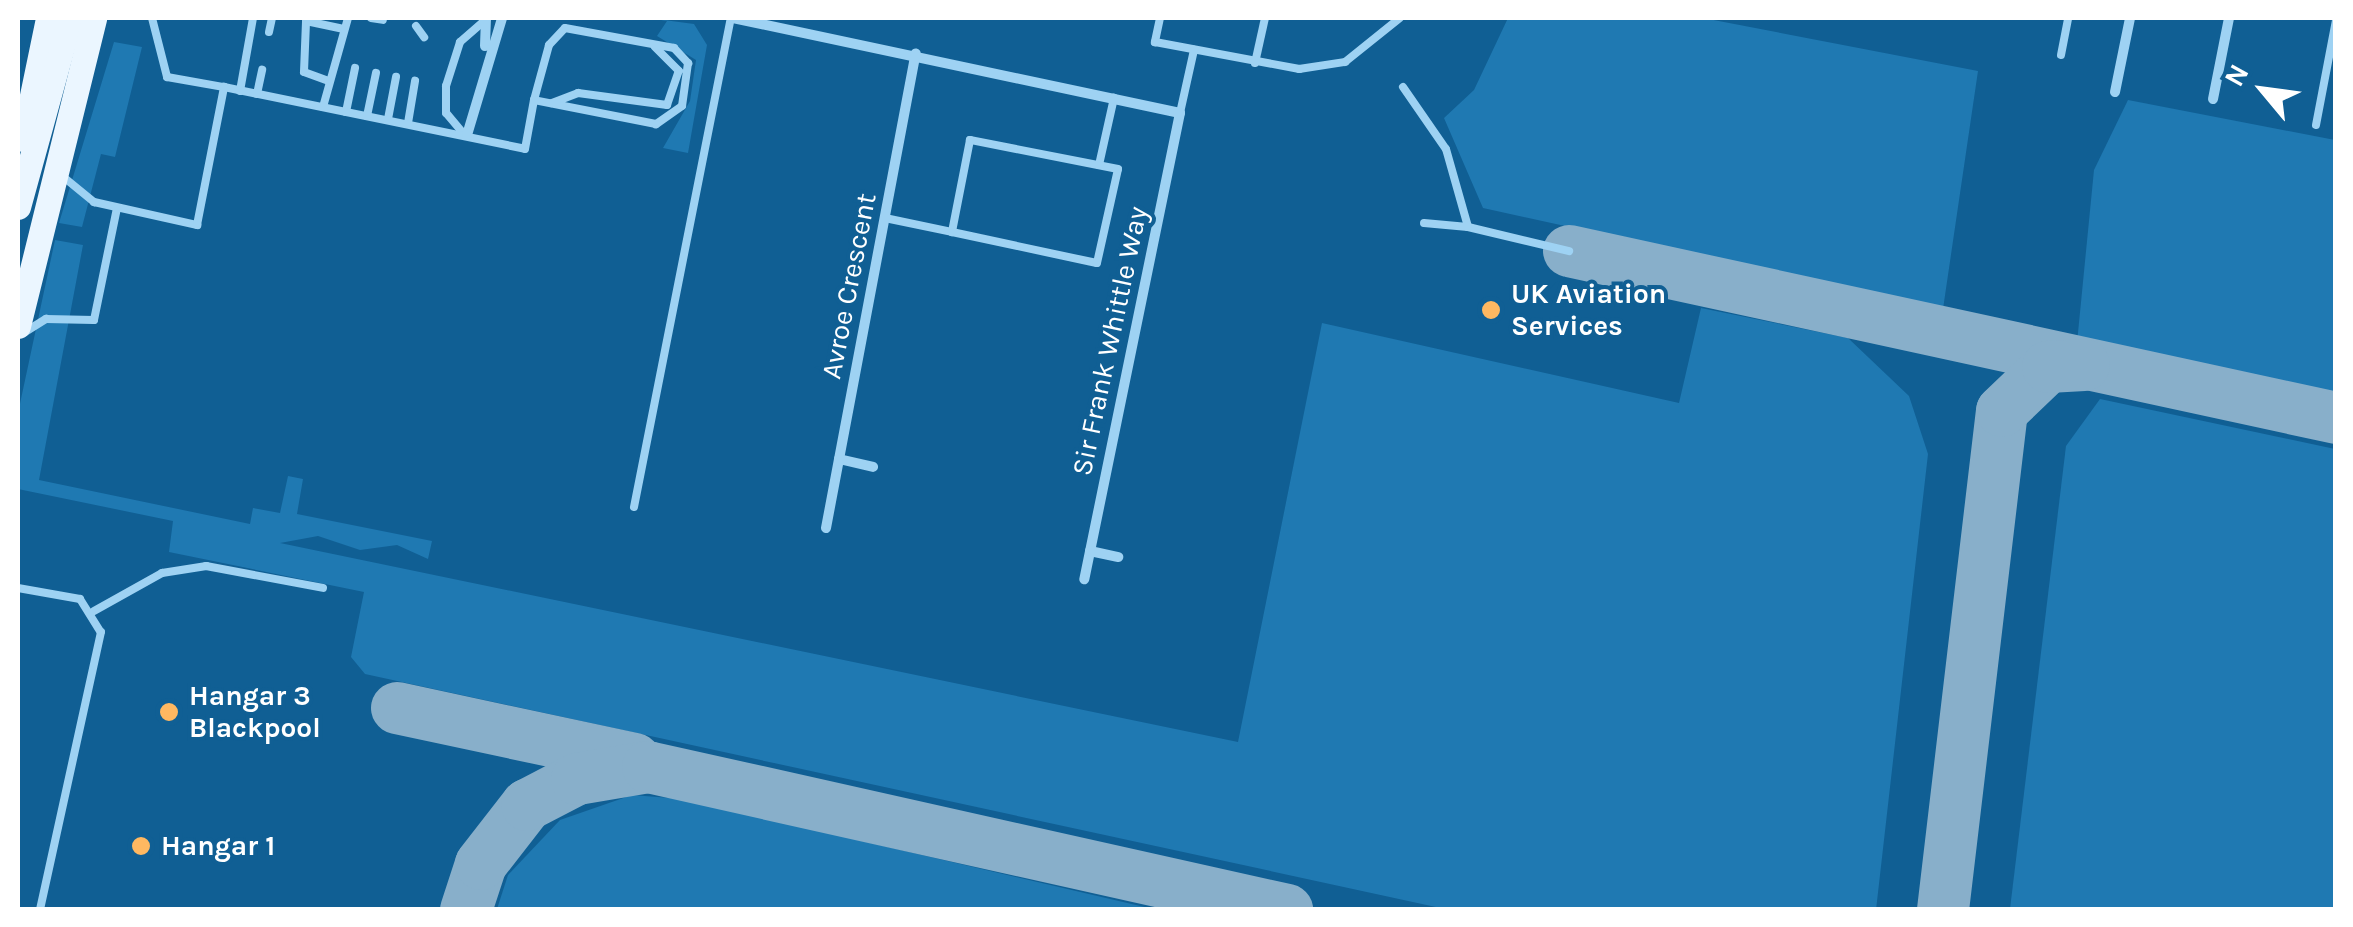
<!DOCTYPE html>
<style>
body{margin:0}
#map{position:relative;width:2353px;height:927px;overflow:hidden;background:#105f94;font-family:Karla,sans-serif}
div>[style]{position:absolute}
[style*='--x']{left:calc(var(--x)*1px);top:calc(var(--y)*1px);width:calc(var(--w)*1px);rotate:calc(var(--a)*1deg)}
.green>*{inset:0;background:#1f79b2}
.taxiway>*{height:52px;margin:-26px;padding:0 26px;transform-origin:26px;border-radius:26px;background:#88afca}
.lane>*{height:8px;margin:-4px;padding:0 4px;transform-origin:4px;border-radius:4px;background:#9ed2f3}
.street>*{height:10px;margin:-5px;padding:0 5px;transform-origin:5px;border-radius:5px;background:#9ed2f3}
.primary>*{height:25px;margin:-12.5px;padding:0 12.5px;transform-origin:12.5px;border-radius:12.5px;background:#ebf6ff}
.dots>*{width:28px;height:28px;translate:-50% -50%;box-sizing:border-box;border:5px solid #105f94;border-radius:50%}
span{translate:-50% -50%;white-space:nowrap;text-align:center;line-height:1.15;-webkit-text-stroke:8px #105f94;paint-order:stroke}
.street-label{font-size:28px;color:#fff}
.poi-label{font-size:28px;color:#fff;font-weight:700}
.left{translate:0 -50%;text-align:left}
.frame{position:absolute;inset:0;border:20px solid #fff;pointer-events:none}
.north{position:absolute;left:2213px;top:40px;width:100px;height:100px;-webkit-text-stroke:8px #105f94;paint-order:stroke;rotate:299deg;font-size:28px;font-weight:700;line-height:40px;text-align:center;color:#fff}
.north::after{content:'';display:block;margin:auto;width:35px;height:45px;background:#fff;clip-path:polygon(50% 0,100% 100%,50% 72%,0 100%)}
</style>
<div id="map">
<div class="green">
<i style="clip-path:polygon(649px 18px,694px 24px,707px 45px,688px 153px,663px 148px,690px 101px,696px 60px,657px 36px,667px 21px)"></i>
<i style="clip-path:polygon(1508px 18px,1703px 18px,1978px 71px,1943px 309px,1483px 208px,1444px 118px,1474px 90px)"></i>
<i style="clip-path:polygon(114px 42px,142px 47px,115px 157px,101px 154px,82px 227px,59px 223px)"></i>
<i style="clip-path:polygon(2128px 100px,2335px 140px,2335px 397px,2077px 343px,2094px 170px)"></i>
<i style="clip-path:polygon(55px 240px,83px 245px,39px 480px,250px 524px,253px 508px,280px 513px,288px 476px,303px 479px,297px 514px,432px 541px,428px 559px,397px 545px,360px 550px,318px 536px,280px 543px,1238px 742px,1322px 323px,1679px 403px,1701px 308px,1848px 338px,1909px 396px,1928px 454px,1876px 910px,1445px 909px,365px 674px,351px 657px,364px 592px,169px 552px,173px 521px,18px 489px,18px 413px)"></i>
<i style="clip-path:polygon(2100px 399px,2335px 449px,2335px 909px,2010px 909px,2066px 446px)"></i>
<i style="clip-path:polygon(632px 795px,683px 799px,1153px 909px,497px 909px,508px 875px,560px 820px)"></i>
</div>
<div class="taxiway">
<i style="--x:1569;--y:251;--w:785;--a:12.28"></i>
<i style="--x:397;--y:708;--w:243;--a:12.1"></i>
<i style="--x:466;--y:910;--w:48;--a:-71.9"></i>
<i style="--x:481;--y:864;--w:75;--a:-52.1"></i>
<i style="--x:527;--y:805;--w:56;--a:-27.5"></i>
<i style="--x:577;--y:779;--w:72;--a:-9.6"></i>
<i style="--x:648;--y:767;--w:655;--a:12.61"></i>
<i style="--x:1943;--y:910;--w:502;--a:-83.26"></i>
<i style="--x:2002;--y:411;--w:64;--a:-43.7"></i>
<i style="--x:2048;--y:367;--w:36;--a:-3"></i>
</div>
<div class="lane">
<i style="--x:152;--y:18;--w:61;--a:75.7"></i>
<i style="--x:167;--y:77;--w:58;--a:10"></i>
<i style="--x:371;--y:18;--w:12;--a:9"></i>
<i style="--x:1160;--y:18;--w:25;--a:102"></i>
<i style="--x:1155;--y:42;--w:147;--a:10.6"></i>
<i style="--x:1299;--y:69;--w:47;--a:-8.7"></i>
<i style="--x:1345;--y:62;--w:70;--a:-38.7"></i>
<i style="--x:306;--y:21;--w:35;--a:12"></i>
<i style="--x:306;--y:22;--w:50;--a:92.3"></i>
<i style="--x:304;--y:72;--w:27;--a:20"></i>
<i style="--x:416;--y:26;--w:14;--a:54"></i>
<i style="--x:269;--y:32;--w:14;--a:-78"></i>
<i style="--x:2061;--y:55;--w:38;--a:-79"></i>
<i style="--x:1255;--y:63;--w:46;--a:-77.5"></i>
<i style="--x:1403;--y:87;--w:75;--a:55.3"></i>
<i style="--x:1446;--y:149;--w:81;--a:74.2"></i>
<i style="--x:1468;--y:227;--w:104;--a:13.4"></i>
<i style="--x:240;--y:91;--w:74;--a:-79.9"></i>
<i style="--x:257;--y:94;--w:25;--a:-78"></i>
<i style="--x:552;--y:103;--w:28;--a:-21"></i>
<i style="--x:578;--y:93;--w:90;--a:7.7"></i>
<i style="--x:667;--y:105;--w:36;--a:-71"></i>
<i style="--x:679;--y:71;--w:34;--a:-135"></i>
<i style="--x:323;--y:107;--w:92;--a:-74.3"></i>
<i style="--x:346;--y:112;--w:45;--a:-78.4"></i>
<i style="--x:1180;--y:113;--w:65;--a:-77.5"></i>
<i style="--x:367;--y:116;--w:44;--a:-78.2"></i>
<i style="--x:388;--y:119;--w:43;--a:-79.2"></i>
<i style="--x:408;--y:123;--w:43;--a:-80.5"></i>
<i style="--x:2316;--y:125;--w:107;--a:-79.2"></i>
<i style="--x:463;--y:133;--w:26;--a:-130"></i>
<i style="--x:446;--y:113;--w:27;--a:-90"></i>
<i style="--x:446;--y:86;--w:46;--a:-72.3"></i>
<i style="--x:460;--y:42;--w:35;--a:-41"></i>
<i style="--x:1099;--y:165;--w:69;--a:-77.4"></i>
<i style="--x:61;--y:175;--w:43;--a:39.3"></i>
<i style="--x:94;--y:202;--w:106;--a:12.6"></i>
<i style="--x:197;--y:225;--w:141;--a:-78.9"></i>
<i style="--x:224;--y:87;--w:307;--a:11.6"></i>
<i style="--x:525;--y:149;--w:50;--a:-79.6"></i>
<i style="--x:534;--y:100;--w:57;--a:-74.7"></i>
<i style="--x:549;--y:45;--w:23;--a:-47"></i>
<i style="--x:565;--y:28;--w:111;--a:10.4"></i>
<i style="--x:674;--y:48;--w:21;--a:47"></i>
<i style="--x:688;--y:63;--w:43;--a:97.9"></i>
<i style="--x:682;--y:106;--w:32;--a:145"></i>
<i style="--x:656;--y:124;--w:124;--a:-168.9"></i>
<i style="--x:885;--y:218;--w:68;--a:11.8"></i>
<i style="--x:952;--y:232;--w:148;--a:12.1"></i>
<i style="--x:1097;--y:263;--w:96;--a:-77.4"></i>
<i style="--x:1118;--y:169;--w:151;--a:-168.9"></i>
<i style="--x:970;--y:140;--w:94;--a:101.1"></i>
<i style="--x:1424;--y:223;--w:44;--a:5.2"></i>
<i style="--x:25;--y:332;--w:25;--a:-32"></i>
<i style="--x:46;--y:319;--w:48;--a:1.2"></i>
<i style="--x:94;--y:320;--w:114;--a:-78.4"></i>
<i style="--x:634;--y:507;--w:499;--a:-78.8"></i>
<i style="--x:18;--y:588;--w:63;--a:10.1"></i>
<i style="--x:80;--y:599;--w:39;--a:58"></i>
<i style="--x:101;--y:632;--w:285;--a:102.4"></i>
<i style="--x:94;--y:611;--w:78;--a:-29.2"></i>
<i style="--x:162;--y:573;--w:45;--a:-9"></i>
<i style="--x:206;--y:566;--w:119;--a:10.6"></i>
</div>
<div class="street">
<i style="--x:733;--y:18;--w:457;--a:12"></i>
<i style="--x:1180;--y:113;--w:476;--a:101.6"></i>
<i style="--x:485;--y:46;--w:28;--a:-88"></i>
<i style="--x:2115;--y:92;--w:76;--a:-78.5"></i>
<i style="--x:2213;--y:99;--w:83;--a:-78.8"></i>
<i style="--x:467;--y:135;--w:122;--a:-73.3"></i>
<i style="--x:839;--y:459;--w:35;--a:13"></i>
<i style="--x:826;--y:528;--w:483;--a:-79.3"></i>
<i style="--x:1090;--y:551;--w:29;--a:12"></i>
</div>
<div class="primary">
<i style="--x:23;--y:139;--w:124;--a:-78.3"></i>
<i style="--x:18;--y:207;--w:196;--a:-74.6"></i>
<i style="--x:18;--y:326;--w:317;--a:-76.1"></i>
</div>
<div class="dots">
<i style="left:1491px;top:310px;background:#ffb861"></i>
<i style="left:169px;top:712px;background:#ffb861"></i>
<i style="left:141px;top:846px;background:#ffb861"></i>
</div>
<div class="street-label">
<span style="left:849px;top:286px;rotate:-79deg">Avroe Crescent</span>
<span style="left:1110px;top:341px;rotate:-78deg">Sir Frank Whittle Way</span>
</div>
<div class="poi-label">
<span class="left" style="left:1511px;top:310px">UK Aviation<br>Services</span>
<span class="left" style="left:189px;top:712px">Hangar 3<br>Blackpool</span>
<span class="left" style="left:161px;top:846px">Hangar 1</span>
</div>
<div class="frame"></div>
<div class="north">N</div>
</div>
